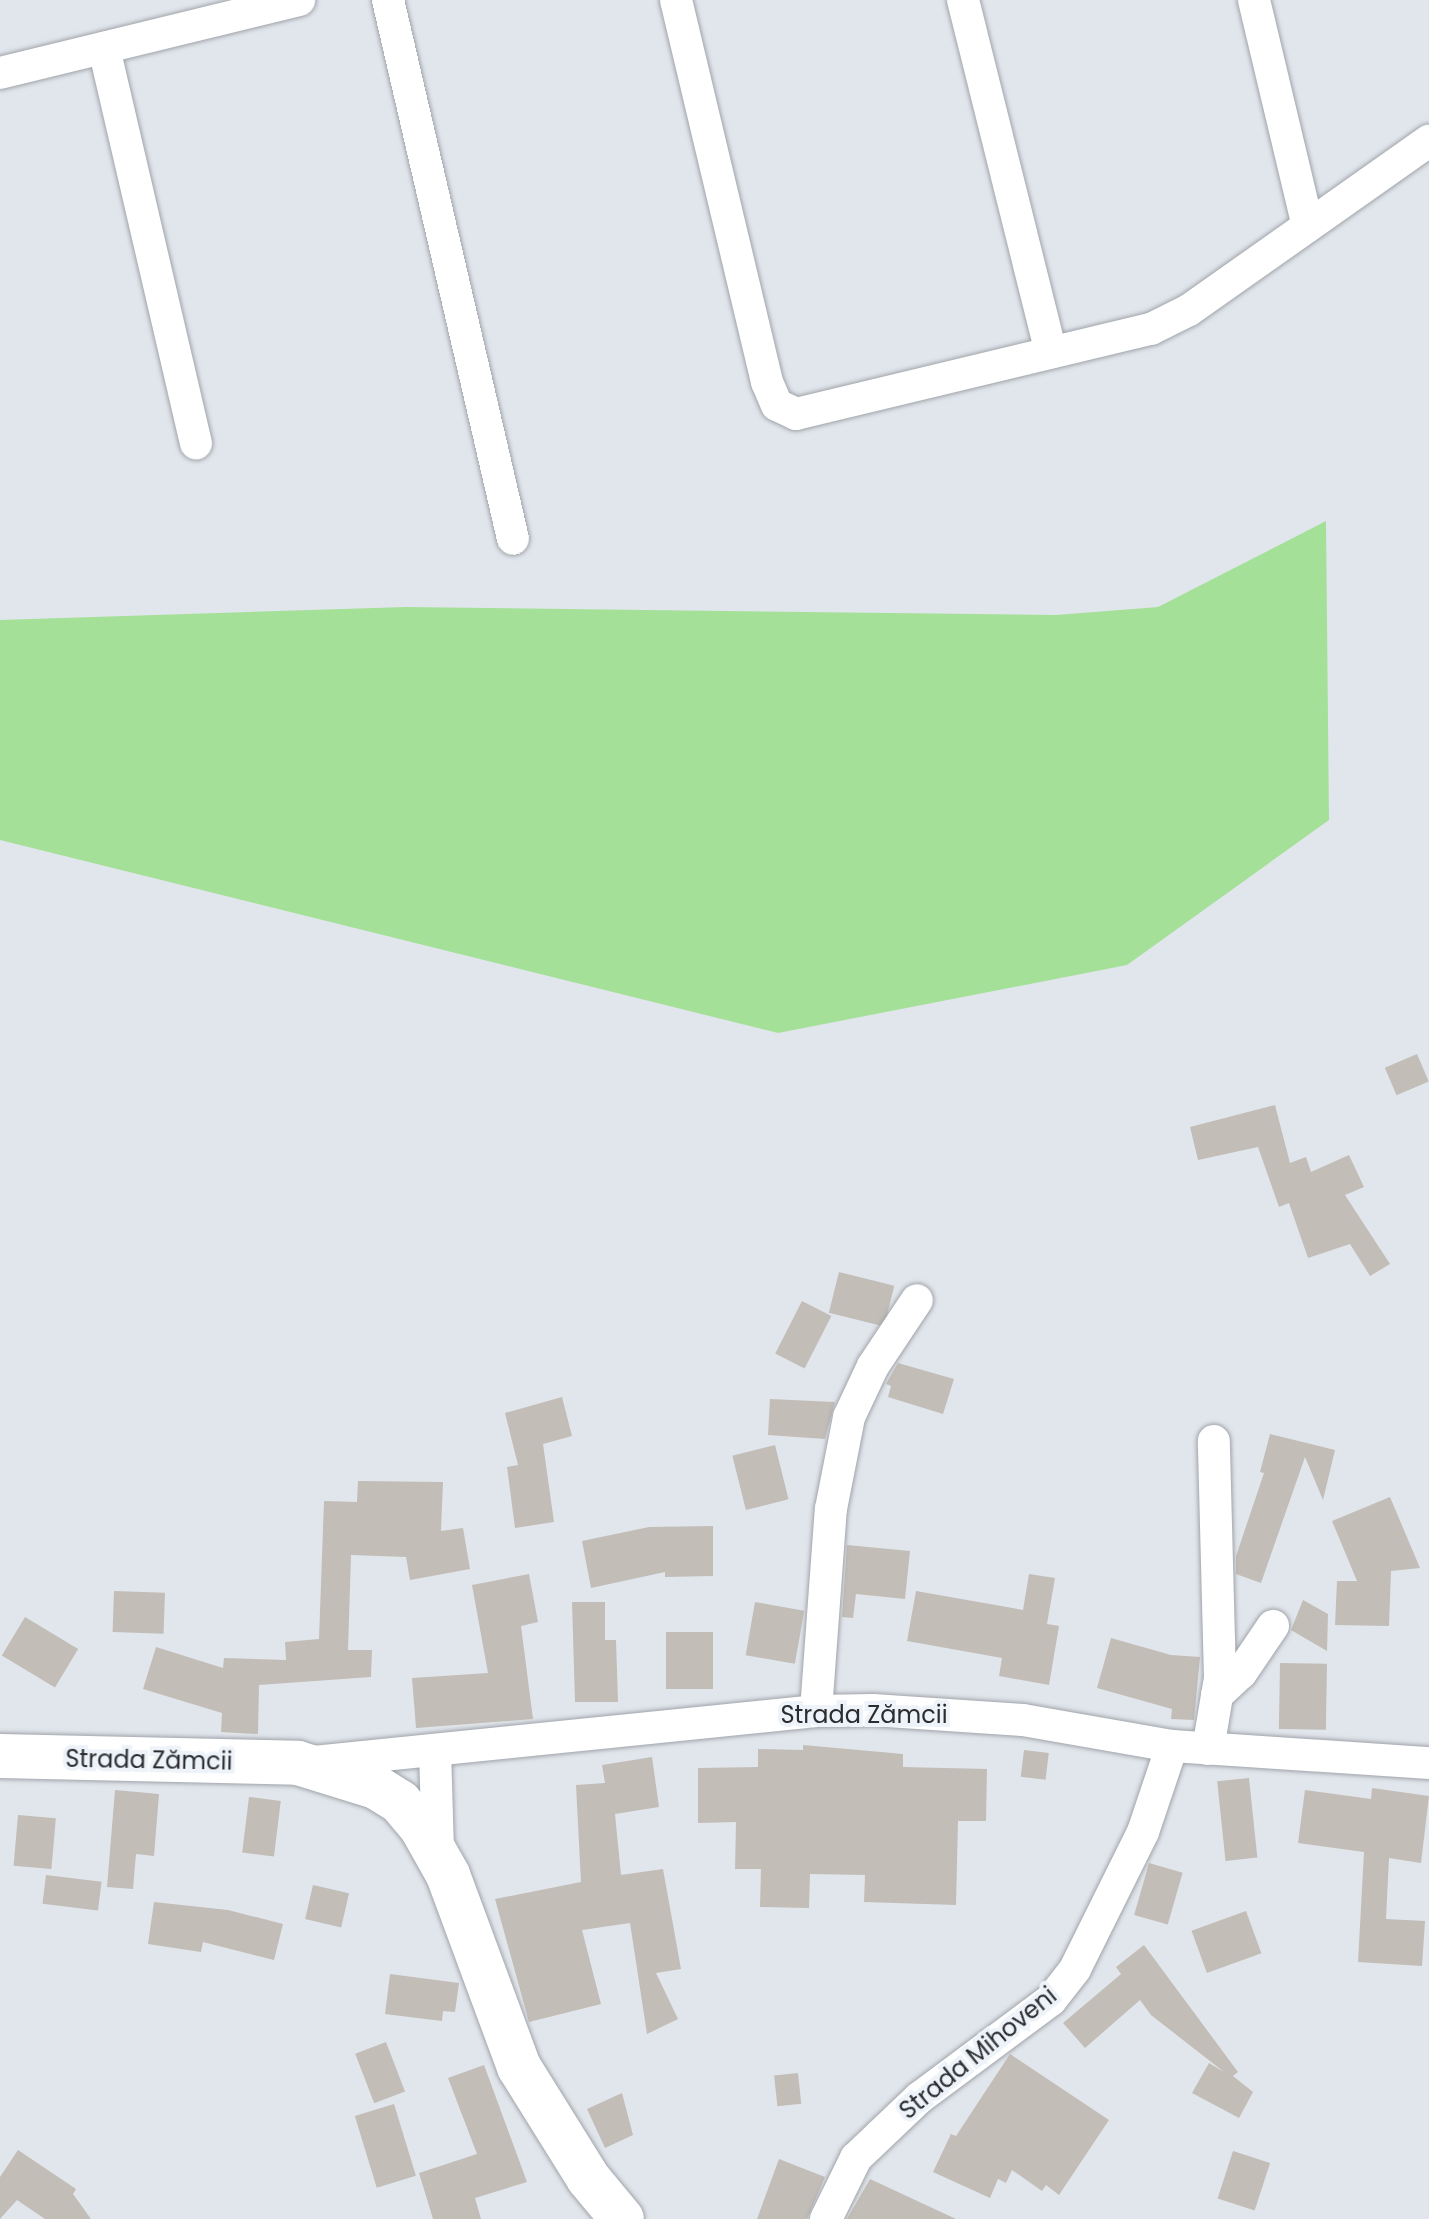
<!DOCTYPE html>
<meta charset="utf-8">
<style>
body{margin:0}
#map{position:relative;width:1429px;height:2219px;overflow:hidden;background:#e1e6ec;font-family:Poppins,sans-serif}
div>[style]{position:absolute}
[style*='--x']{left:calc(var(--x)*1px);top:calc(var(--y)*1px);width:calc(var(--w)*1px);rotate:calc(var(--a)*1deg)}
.green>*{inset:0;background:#a5e099}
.building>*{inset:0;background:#c2bdb7;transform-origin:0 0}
.roads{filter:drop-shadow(0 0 2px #a0a4aa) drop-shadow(0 0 2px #a0a4aa)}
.street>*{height:32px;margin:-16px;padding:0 16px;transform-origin:16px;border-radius:16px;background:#fff}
.secondary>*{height:44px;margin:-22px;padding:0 22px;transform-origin:22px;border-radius:22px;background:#fff}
span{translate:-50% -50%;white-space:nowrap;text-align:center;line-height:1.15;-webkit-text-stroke:8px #eef3f9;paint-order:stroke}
.street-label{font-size:24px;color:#2b2c2f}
</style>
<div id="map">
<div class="green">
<i style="clip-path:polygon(1326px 521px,1329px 820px,1127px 965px,778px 1033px,0 840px,0 620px,406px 607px,1056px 615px,1158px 607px)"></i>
</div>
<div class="building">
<i style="left:1417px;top:1054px;width:30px;height:35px;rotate:67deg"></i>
<i style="clip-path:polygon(1275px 1105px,1290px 1163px,1306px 1157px,1311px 1172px,1349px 1155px,1364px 1187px,1345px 1195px,1390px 1264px,1370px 1276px,1350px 1244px,1308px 1258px,1289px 1203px,1279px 1207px,1258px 1147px,1198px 1160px,1190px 1127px)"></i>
<i style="left:839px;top:1272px;width:57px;height:42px;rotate:14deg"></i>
<i style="left:802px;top:1301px;width:33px;height:59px;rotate:27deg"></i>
<i style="clip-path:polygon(898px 1363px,954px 1379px,943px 1414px,888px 1397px,891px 1386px,886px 1384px)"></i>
<i style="clip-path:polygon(562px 1397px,572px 1436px,543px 1444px,554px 1522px,515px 1528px,507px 1467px,518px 1465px,505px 1413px)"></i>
<i style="clip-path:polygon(770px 1399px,835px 1402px,825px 1439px,768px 1435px)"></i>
<i style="clip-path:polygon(1270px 1434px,1335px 1450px,1323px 1500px,1305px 1457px,1261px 1583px,1236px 1574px,1236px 1556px,1264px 1473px,1260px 1472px)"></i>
<i style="left:775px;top:1445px;width:56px;height:44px;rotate:76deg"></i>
<i style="clip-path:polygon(358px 1481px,443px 1482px,441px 1531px,463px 1528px,470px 1569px,410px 1580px,406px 1557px,351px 1555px,348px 1650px,372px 1650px,371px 1677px,259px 1685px,258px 1734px,221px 1732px,222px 1713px,143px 1689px,156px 1647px,223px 1668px,224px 1658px,286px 1660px,285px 1642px,319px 1639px,324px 1501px,357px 1502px)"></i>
<i style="clip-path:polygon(1390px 1497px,1420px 1568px,1391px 1571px,1389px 1626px,1335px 1625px,1337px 1581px,1357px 1581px,1332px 1521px)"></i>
<i style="clip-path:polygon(713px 1526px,713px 1576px,665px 1577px,665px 1572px,591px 1588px,582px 1541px,649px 1527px)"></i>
<i style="clip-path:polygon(847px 1545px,910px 1551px,905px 1599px,856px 1594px,853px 1618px,842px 1617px)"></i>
<i style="clip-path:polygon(529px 1574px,538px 1622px,521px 1626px,533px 1719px,416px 1728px,412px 1678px,488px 1673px,472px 1585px)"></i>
<i style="clip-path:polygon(1029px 1574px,1055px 1578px,1047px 1624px,1059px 1626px,1049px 1685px,999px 1676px,1002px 1658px,907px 1641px,916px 1591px,1023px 1610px)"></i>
<i style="left:114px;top:1591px;width:51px;height:41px;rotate:2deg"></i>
<i style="clip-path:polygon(1303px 1600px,1328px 1614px,1327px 1651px,1291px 1630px)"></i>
<i style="clip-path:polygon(572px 1602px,605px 1602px,605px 1640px,616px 1640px,618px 1702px,575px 1702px)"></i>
<i style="left:755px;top:1602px;width:50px;height:54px;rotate:10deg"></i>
<i style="left:25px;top:1617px;width:62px;height:45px;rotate:31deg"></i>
<i style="left:666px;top:1632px;width:47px;height:57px"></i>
<i style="clip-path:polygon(1111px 1638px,1171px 1655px,1200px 1657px,1194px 1720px,1171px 1719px,1172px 1709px,1097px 1688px)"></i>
<i style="left:1280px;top:1663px;width:47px;height:66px;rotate:1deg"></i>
<i style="clip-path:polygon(803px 1745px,903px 1754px,903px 1767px,987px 1769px,986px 1821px,958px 1821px,956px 1905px,864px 1902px,865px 1875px,810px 1874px,809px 1908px,760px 1907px,761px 1869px,735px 1869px,736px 1822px,698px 1823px,698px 1768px,758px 1767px,758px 1749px,803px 1750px)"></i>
<i style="left:1024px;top:1750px;width:25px;height:27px;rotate:7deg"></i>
<i style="clip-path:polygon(652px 1757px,659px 1807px,615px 1814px,621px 1875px,663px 1869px,681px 1969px,656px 1973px,678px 2019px,647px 2034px,630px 1923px,582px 1930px,601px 2004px,529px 2022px,495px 1899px,581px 1882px,576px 1785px,605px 1783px,602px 1765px)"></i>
<i style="left:1249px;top:1778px;width:80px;height:32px;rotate:84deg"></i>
<i style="clip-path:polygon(1372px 1788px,1429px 1796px,1421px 1863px,1389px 1858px,1386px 1919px,1425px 1921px,1422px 1966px,1358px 1962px,1364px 1852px,1298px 1843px,1305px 1790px,1371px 1799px)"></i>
<i style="clip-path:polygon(115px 1790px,159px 1794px,154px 1856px,136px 1854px,133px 1889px,107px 1887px)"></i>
<i style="left:249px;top:1797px;width:32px;height:56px;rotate:7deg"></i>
<i style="left:18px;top:1815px;width:38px;height:51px;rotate:5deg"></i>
<i style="left:1149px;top:1863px;width:35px;height:54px;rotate:16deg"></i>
<i style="left:46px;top:1875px;width:56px;height:29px;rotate:7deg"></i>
<i style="left:313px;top:1885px;width:37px;height:35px;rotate:13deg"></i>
<i style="clip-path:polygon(154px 1902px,228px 1910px,283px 1924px,274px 1960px,203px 1942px,201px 1952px,148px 1944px)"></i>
<i style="left:1246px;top:1911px;width:45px;height:58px;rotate:70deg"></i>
<i style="clip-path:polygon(1144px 1945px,1238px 2072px,1233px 2076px,1253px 2092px,1239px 2118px,1192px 2093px,1209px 2063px,1224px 2072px,1151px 2015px,1140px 2000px,1085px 2048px,1063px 2023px,1121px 1974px,1116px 1967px)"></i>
<i style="clip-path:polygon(390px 1974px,459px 1983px,455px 2012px,443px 2011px,442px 2021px,385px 2014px)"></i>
<i style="left:386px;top:2042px;width:53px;height:33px;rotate:69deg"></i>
<i style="clip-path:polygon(1010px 2054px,1109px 2120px,1059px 2195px,1046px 2185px,1042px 2191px,1012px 2170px,1006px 2183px,998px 2179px,990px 2198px,933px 2172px,951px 2134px,956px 2136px)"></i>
<i style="clip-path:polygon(484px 2065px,527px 2182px,475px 2198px,481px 2219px,433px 2219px,419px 2173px,477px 2154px,448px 2078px)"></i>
<i style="left:798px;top:2073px;width:31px;height:24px;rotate:84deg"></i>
<i style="clip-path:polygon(622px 2093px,633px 2135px,605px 2148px,587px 2109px)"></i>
<i style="left:394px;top:2104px;width:75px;height:41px;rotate:73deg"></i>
<i style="clip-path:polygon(18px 2150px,76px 2189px,73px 2194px,91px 2219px,45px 2219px,17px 2200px,0 2219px,0 2177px)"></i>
<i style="left:1233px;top:2151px;width:39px;height:50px;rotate:18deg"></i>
<i style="clip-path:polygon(779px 2159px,825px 2177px,807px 2219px,757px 2219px)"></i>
<i style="clip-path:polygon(870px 2179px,956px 2219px,847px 2219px)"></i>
</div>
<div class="roads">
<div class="street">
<i style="--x:388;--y:0;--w:553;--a:76.94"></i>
<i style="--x:676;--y:0;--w:393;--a:76.6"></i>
<i style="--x:767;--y:382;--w:25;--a:67"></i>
<i style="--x:777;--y:405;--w:21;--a:25"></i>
<i style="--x:796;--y:414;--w:365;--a:-13.5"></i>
<i style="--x:1151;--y:329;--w:42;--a:-26.6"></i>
<i style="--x:1189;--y:310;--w:294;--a:-35.2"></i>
<i style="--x:963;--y:0;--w:363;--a:76"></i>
<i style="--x:1254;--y:0;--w:232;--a:76.6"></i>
<i style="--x:104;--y:48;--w:406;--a:76.9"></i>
<i style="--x:0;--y:73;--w:308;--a:-13.7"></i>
<i style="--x:1217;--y:1695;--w:33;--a:-43"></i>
<i style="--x:1241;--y:1673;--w:57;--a:-55.8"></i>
<i style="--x:816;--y:1711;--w:203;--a:-85.8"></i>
<i style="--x:831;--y:1509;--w:94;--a:-78.9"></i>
<i style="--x:849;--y:1417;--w:56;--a:-64.8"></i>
<i style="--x:873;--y:1366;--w:79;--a:-56.3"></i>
<i style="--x:1208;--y:1749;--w:72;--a:-80.4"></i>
<i style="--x:1220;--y:1678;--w:237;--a:-91.5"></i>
<i style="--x:435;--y:1750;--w:103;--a:88.3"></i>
<i style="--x:314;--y:1762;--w:505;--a:-5.8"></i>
<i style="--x:816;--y:1711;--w:57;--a:-1"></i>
<i style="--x:873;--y:1710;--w:150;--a:3.8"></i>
<i style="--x:1023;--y:1720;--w:151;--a:9.9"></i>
<i style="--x:1172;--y:1746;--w:258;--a:3.8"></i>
<i style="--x:826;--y:2219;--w:68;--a:-63.8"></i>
<i style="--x:856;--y:2158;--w:87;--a:-43.6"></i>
<i style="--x:919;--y:2098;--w:164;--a:-36.6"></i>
<i style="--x:1051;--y:2000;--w:39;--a:-52"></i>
<i style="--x:1075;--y:1969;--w:153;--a:-63.6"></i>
<i style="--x:1143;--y:1832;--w:91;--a:-71.4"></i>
</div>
<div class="secondary">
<i style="--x:0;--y:1756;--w:298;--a:1.3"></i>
<i style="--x:298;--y:1763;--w:82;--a:17.1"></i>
<i style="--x:376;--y:1787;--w:28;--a:32"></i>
<i style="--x:400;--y:1802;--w:33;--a:50"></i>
<i style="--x:421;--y:1827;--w:55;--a:60.6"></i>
<i style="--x:448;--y:1875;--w:205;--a:69.7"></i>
<i style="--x:519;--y:2067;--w:131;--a:58.1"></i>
<i style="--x:588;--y:2178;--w:53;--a:50.3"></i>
</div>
</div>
<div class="street-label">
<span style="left:864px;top:1715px">Strada Zămcii</span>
<span style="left:149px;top:1760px;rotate:1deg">Strada Zămcii</span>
<span style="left:978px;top:2053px;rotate:-39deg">Strada Mihoveni</span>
</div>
</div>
